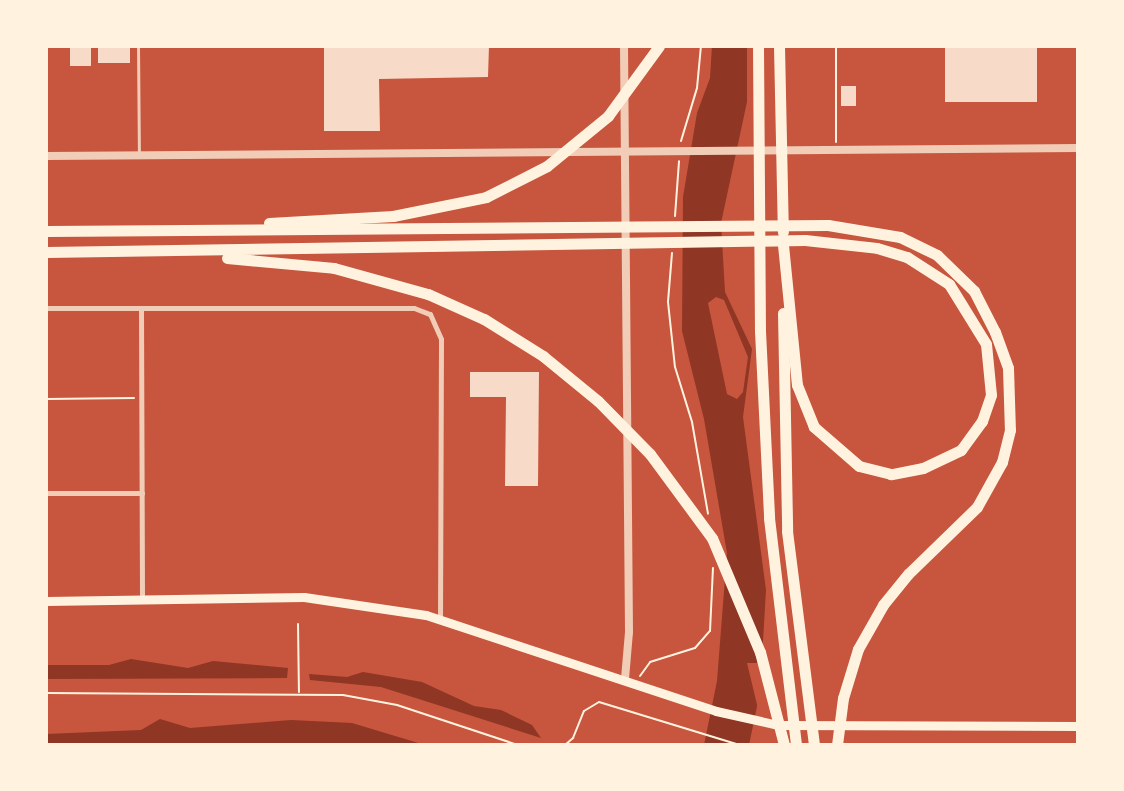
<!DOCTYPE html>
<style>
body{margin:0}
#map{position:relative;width:1124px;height:791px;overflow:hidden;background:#c8553d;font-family:"Sofia Sans Condensed",sans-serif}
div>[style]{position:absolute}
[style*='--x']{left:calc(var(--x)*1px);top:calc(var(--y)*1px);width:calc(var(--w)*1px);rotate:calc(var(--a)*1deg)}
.water>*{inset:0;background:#8f3625}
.pier>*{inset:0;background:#c8553d}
.building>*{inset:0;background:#f7dbc8;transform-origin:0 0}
.path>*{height:2px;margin:-1px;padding:0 1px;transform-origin:1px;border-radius:1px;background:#fff3e0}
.service>*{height:3px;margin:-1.5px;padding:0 1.5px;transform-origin:1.5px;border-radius:1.5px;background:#f1ccb7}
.minor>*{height:5px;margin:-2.5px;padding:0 2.5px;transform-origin:2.5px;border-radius:2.5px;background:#f1ccb7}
.tertiary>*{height:8px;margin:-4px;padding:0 4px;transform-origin:4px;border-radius:4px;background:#f1ccb7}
.secondary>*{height:9px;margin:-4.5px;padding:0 4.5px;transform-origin:4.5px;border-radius:4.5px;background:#fff3e0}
.motorway>*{height:11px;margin:-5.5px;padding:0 5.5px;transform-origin:5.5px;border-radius:5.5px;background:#fff3e0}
span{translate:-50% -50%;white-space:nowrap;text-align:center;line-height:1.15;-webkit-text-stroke:5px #fff3e0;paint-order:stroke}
.frame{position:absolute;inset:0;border:48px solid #fff3e0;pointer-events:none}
</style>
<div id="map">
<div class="water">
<i style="clip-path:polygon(evenodd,712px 46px,759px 46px,721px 223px,725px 292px,752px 349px,743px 417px,766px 590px,760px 692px,749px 745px,704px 745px,717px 681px,727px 553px,704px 419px,682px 331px,683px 197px,697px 113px,710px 78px,712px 46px,716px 297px,724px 300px,748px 357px,743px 392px,737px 399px,727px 394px,708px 303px,716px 297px)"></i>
<i style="clip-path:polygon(131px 659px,188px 668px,213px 661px,288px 668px,287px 678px,46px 679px,46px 665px,109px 665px)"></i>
<i style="clip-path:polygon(363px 672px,422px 682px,474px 706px,501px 710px,532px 725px,541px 738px,381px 687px,310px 680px,309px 674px,347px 677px)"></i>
<i style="clip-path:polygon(160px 719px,190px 728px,291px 720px,352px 723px,425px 745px,46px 745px,46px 734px,141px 730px)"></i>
</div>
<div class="pier">
<i style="clip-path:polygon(747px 46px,761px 46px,761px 57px,747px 119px)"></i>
<i style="clip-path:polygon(747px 663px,764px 663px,759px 713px)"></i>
</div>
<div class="building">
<i style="left:70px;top:46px;width:21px;height:20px"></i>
<i style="left:98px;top:46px;width:32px;height:17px"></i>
<i style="clip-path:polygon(324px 46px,489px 46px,488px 77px,379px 79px,380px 131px,324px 131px)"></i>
<i style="left:945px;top:46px;width:92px;height:56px"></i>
<i style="left:856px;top:86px;width:20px;height:15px;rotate:90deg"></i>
<i style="clip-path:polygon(470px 372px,539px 372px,538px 486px,505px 486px,506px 397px,470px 397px)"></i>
</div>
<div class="path">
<i style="--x:681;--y:141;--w:55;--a:-73.2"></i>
<i style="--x:697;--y:88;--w:42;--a:-84.6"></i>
<i style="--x:836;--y:142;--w:96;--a:-90"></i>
<i style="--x:675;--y:216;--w:55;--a:-85.8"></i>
<i style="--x:672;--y:253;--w:49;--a:94.7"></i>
<i style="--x:668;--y:302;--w:65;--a:83.9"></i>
<i style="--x:675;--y:367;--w:58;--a:72.8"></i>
<i style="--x:692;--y:422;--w:93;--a:80.1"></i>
<i style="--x:46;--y:399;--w:88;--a:-0.7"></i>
<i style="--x:298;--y:624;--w:68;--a:89.2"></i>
<i style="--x:640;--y:676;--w:17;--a:-54"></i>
<i style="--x:650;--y:662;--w:47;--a:-17.3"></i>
<i style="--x:695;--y:648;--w:23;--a:-49"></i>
<i style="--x:710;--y:631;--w:63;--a:-87.3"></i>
<i style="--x:46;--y:693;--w:297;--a:0.4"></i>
<i style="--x:343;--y:695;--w:55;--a:10.5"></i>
<i style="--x:397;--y:705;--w:127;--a:18.3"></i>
<i style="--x:565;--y:745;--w:11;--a:-41"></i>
<i style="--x:573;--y:738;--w:29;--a:-68"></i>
<i style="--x:584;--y:711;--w:17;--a:-31"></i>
<i style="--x:599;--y:702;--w:147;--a:17"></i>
</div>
<div class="service">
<i style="--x:138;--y:46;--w:108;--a:89.5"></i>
</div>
<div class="minor">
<i style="--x:46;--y:308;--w:368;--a:0"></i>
<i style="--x:414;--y:308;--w:17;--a:21"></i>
<i style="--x:430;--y:314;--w:27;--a:66"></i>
<i style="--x:441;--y:339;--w:281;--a:90.2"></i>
<i style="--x:141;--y:308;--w:291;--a:89.8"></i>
<i style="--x:46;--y:493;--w:96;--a:0"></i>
</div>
<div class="tertiary">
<i style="--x:624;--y:46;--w:586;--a:89.51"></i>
<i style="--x:629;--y:632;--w:47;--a:94.9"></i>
<i style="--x:46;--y:156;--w:1032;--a:-0.44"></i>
</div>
<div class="secondary">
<i style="--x:46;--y:601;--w:258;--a:-0.9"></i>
<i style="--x:304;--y:597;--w:123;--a:8.4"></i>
<i style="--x:426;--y:615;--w:305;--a:18.3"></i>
<i style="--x:716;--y:711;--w:64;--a:12.7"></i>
<i style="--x:778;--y:725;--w:300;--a:0.2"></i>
</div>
<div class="motorway">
<i style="--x:758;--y:46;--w:285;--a:89.6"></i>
<i style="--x:760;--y:331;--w:187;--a:87.2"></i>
<i style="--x:769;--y:518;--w:229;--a:83.2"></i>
<i style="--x:779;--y:46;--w:186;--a:88.8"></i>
<i style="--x:269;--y:223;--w:124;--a:-3.2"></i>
<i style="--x:393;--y:216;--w:95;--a:-11.5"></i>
<i style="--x:486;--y:197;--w:68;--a:-26.9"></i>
<i style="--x:547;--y:166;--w:79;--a:-39.3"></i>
<i style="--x:608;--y:116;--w:87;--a:-53.9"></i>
<i style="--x:46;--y:231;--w:782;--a:-0.44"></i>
<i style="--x:828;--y:225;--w:73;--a:9.5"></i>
<i style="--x:900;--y:237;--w:41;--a:25.9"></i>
<i style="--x:937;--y:255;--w:52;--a:44.2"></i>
<i style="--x:974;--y:291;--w:46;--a:62.9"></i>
<i style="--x:995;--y:332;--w:38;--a:70"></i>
<i style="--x:1008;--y:368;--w:62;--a:88.2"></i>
<i style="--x:1010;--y:430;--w:33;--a:104"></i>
<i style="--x:1002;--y:462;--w:51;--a:119.1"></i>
<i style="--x:977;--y:507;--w:96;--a:135.8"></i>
<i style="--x:908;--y:574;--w:40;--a:129"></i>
<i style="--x:883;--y:605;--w:51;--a:119.6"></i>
<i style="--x:858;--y:649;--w:51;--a:107"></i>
<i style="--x:843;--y:698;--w:47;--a:97.3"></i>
<i style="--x:46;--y:252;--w:759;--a:-0.91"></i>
<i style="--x:805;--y:240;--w:72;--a:6.3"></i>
<i style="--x:877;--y:248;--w:31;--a:17"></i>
<i style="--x:907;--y:257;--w:50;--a:32.7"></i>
<i style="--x:949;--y:284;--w:70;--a:58.3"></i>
<i style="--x:986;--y:344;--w:51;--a:84.4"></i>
<i style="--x:991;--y:395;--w:28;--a:109"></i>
<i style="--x:982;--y:421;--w:36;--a:126"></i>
<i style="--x:961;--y:450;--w:42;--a:154.7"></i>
<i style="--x:923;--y:468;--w:33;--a:169"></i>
<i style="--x:891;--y:474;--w:33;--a:-166"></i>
<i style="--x:859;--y:466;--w:60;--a:-139.1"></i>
<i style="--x:814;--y:427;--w:45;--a:-112"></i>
<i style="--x:797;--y:385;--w:142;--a:-95.7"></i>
<i style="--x:227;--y:258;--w:107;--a:5.3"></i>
<i style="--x:334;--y:268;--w:98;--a:15.5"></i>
<i style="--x:428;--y:294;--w:61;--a:24.1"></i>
<i style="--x:484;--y:319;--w:70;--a:32.1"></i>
<i style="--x:543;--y:356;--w:71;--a:39.3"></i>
<i style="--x:598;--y:401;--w:74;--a:45.5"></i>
<i style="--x:650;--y:454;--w:104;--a:53.6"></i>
<i style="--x:712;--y:538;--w:124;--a:67.2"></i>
<i style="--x:760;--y:652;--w:96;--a:75.5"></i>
<i style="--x:783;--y:313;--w:218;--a:88.9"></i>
<i style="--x:787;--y:531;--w:216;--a:82.8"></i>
</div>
<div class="frame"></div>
</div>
